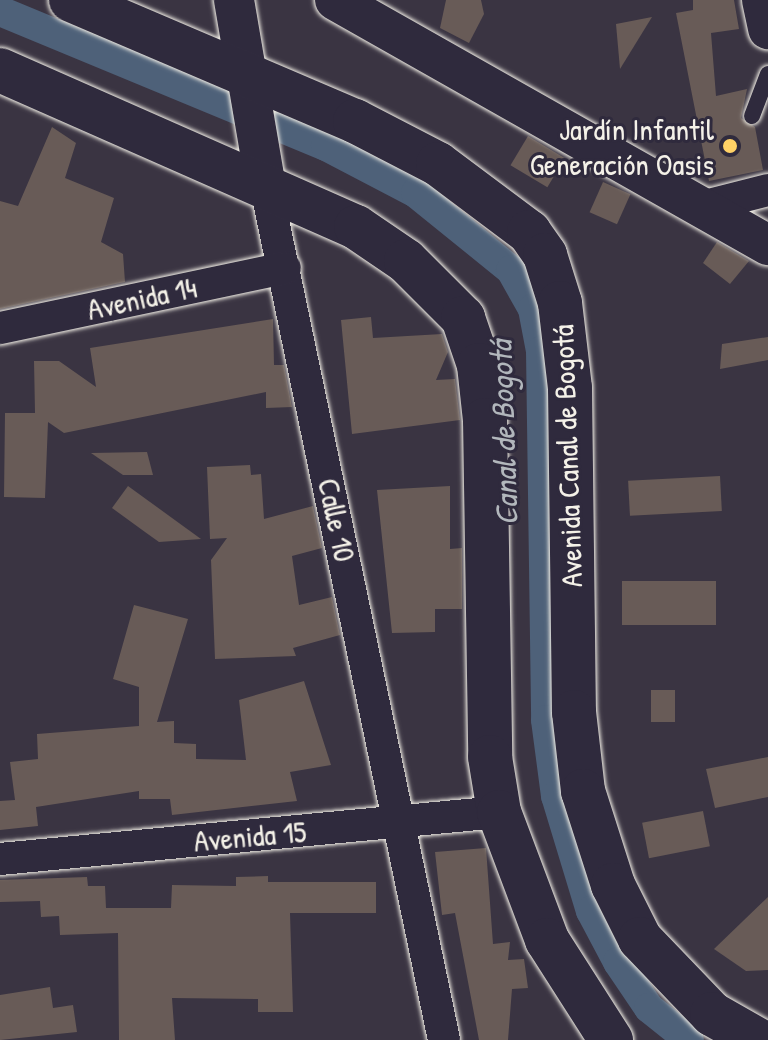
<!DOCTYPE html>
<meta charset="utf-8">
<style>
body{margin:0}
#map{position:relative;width:768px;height:1040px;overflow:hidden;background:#3a3442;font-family:"Patrick Hand",sans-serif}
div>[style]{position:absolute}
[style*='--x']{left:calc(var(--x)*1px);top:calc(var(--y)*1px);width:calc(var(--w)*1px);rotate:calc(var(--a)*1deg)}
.canal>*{height:30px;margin:-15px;padding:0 15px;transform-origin:15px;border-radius:15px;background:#4e6179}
.building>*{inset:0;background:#685b57;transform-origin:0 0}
.roads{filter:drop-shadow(0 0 2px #f4f1e8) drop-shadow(0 0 2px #f4f1e8)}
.service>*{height:16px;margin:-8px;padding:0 8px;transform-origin:8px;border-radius:8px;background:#2f2a3d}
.minor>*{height:32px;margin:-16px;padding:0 16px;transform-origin:16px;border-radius:16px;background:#2f2a3d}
.tertiary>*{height:40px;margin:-20px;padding:0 20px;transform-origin:20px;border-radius:20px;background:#2f2a3d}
.secondary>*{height:44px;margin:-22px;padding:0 22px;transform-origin:22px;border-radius:22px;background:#2f2a3d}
.dots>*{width:22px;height:22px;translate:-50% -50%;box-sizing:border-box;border:4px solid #2f2a3d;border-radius:50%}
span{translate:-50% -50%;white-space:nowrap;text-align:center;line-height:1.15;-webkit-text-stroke:6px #2f2a3d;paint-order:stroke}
.poi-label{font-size:30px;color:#f4f1e8}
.right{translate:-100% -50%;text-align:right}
.street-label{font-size:30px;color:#f4f1e8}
.water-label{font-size:32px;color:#b2b7bc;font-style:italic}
</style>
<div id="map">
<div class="canal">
<i style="--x:0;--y:11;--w:353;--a:22.5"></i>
<i style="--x:326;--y:146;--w:102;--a:27.6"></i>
<i style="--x:416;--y:193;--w:122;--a:39"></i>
<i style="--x:511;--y:270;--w:45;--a:60.6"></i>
<i style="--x:533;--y:309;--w:43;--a:79.2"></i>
<i style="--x:541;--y:351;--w:369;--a:89.2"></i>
<i style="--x:546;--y:720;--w:77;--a:82.5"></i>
<i style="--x:556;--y:796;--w:120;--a:73.1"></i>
<i style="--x:591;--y:911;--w:58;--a:62.1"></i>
<i style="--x:618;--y:962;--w:55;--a:56"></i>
<i style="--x:649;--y:1008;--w:51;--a:38.7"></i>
</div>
<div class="building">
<i style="clip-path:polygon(446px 0,481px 0,484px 14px,469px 43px,440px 28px)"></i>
<i style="clip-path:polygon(693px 0,734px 0,739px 29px,711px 33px,716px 96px,747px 89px,741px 118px,755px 127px,763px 170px,709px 181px,676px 13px,693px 10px)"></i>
<i style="clip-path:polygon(652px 17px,620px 69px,616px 24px)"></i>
<i style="clip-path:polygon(52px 127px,76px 143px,65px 178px,114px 198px,101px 242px,123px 254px,125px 282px,0 309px,0 201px,18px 206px)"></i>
<i style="left:528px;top:136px;width:43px;height:34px;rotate:31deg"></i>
<i style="left:603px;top:182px;width:30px;height:33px;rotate:24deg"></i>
<i style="clip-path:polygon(717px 242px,749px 261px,730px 284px,703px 263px)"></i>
<i style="clip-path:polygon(371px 317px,373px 338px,442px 334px,448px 352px,436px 380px,455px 379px,460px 420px,352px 434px,341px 320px)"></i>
<i style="clip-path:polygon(273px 319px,274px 365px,284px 365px,292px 407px,266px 408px,266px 392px,64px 433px,48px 422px,45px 498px,4px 497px,5px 413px,35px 413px,34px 361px,59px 361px,96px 387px,90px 348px)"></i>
<i style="clip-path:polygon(768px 337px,768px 360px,720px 369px,722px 344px)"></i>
<i style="clip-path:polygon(147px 452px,153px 475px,123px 475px,91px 453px)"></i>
<i style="clip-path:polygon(250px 465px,251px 475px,261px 474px,264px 519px,313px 506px,322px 548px,292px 556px,299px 605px,332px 597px,340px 635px,293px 648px,296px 656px,215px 659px,211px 560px,227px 538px,210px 539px,207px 467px)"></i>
<i style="left:720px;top:476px;width:35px;height:92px;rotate:87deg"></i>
<i style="clip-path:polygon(128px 486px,201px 539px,159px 542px,145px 532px,112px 508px)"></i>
<i style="clip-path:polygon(450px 486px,450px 549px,462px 548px,462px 609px,435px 609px,435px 632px,392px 633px,377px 490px)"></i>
<i style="left:622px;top:581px;width:94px;height:44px"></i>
<i style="clip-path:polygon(134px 605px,188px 619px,157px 722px,174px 721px,174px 743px,196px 744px,196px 759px,246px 760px,239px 700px,304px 681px,331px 765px,290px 772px,297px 801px,172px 815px,170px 799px,139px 799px,139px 791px,36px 807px,38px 826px,0 830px,0 801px,15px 800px,10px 762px,38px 759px,37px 734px,139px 726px,139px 687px,113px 679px)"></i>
<i style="left:651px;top:690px;width:24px;height:32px"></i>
<i style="clip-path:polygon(768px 757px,768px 797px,715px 808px,706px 769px)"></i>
<i style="left:703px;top:811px;width:36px;height:62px;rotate:79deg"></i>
<i style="clip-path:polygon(486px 848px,493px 944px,510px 942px,508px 960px,524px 959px,528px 988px,512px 989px,508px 1040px,479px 1040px,455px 913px,442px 915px,435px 852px)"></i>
<i style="clip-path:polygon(268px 876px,268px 882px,376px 882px,376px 913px,290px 913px,293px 1012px,258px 1012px,258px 999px,172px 998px,175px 1040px,119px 1040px,118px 933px,60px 935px,59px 916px,41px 917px,40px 901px,0 902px,0 880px,87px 877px,88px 886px,105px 886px,106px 908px,171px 908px,172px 885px,236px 886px,236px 877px)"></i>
<i style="clip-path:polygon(768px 897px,768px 970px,746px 971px,714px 949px)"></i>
<i style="clip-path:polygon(50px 987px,53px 1008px,73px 1005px,77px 1032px,0 1040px,0 995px)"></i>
</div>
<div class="roads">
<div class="service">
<i style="--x:752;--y:116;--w:45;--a:-69.1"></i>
</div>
<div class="minor">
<i style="--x:266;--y:187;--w:871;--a:78.21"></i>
<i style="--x:705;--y:206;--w:65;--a:-14.3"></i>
<i style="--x:0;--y:328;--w:291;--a:-11.9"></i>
<i style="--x:0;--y:859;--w:501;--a:-5.38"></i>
</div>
<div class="tertiary">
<i style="--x:234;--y:0;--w:190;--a:80.3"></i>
<i style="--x:335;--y:0;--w:498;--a:29.5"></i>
<i style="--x:762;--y:0;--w:30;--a:78"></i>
</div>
<div class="secondary">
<i style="--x:71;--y:0;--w:309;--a:23.1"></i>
<i style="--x:355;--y:121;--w:93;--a:27.4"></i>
<i style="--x:438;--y:164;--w:114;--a:36.8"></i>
<i style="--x:529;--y:232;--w:28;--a:55"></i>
<i style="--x:545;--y:255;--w:50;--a:72.6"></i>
<i style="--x:560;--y:303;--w:86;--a:83.3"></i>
<i style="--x:570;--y:388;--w:324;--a:89.3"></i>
<i style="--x:574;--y:712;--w:80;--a:83.5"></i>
<i style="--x:583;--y:791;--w:99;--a:72.3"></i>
<i style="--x:613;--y:885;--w:60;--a:63.4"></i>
<i style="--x:640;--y:939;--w:104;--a:46.2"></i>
<i style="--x:712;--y:1014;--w:53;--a:29.5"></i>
<i style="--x:0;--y:70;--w:389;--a:23.8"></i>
<i style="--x:356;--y:227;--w:60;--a:34.2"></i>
<i style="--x:406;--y:261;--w:81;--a:45"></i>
<i style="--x:463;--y:318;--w:50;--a:71.2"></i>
<i style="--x:479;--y:365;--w:55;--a:83.8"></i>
<i style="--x:485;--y:420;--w:337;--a:89.1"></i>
<i style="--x:490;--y:757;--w:56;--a:80.7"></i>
<i style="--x:499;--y:812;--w:137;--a:69.4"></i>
<i style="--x:547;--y:940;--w:119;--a:57.4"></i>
</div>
</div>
<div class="dots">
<i style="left:730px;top:146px;background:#ffd166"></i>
</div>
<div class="poi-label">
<span class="right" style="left:714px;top:146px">Jardín Infantil<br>Generación Oasis</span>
</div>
<div class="street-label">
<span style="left:142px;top:298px;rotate:-12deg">Avenida 14</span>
<span style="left:567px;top:456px;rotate:-92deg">Avenida Canal de Bogotá</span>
<span style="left:337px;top:520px;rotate:78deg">Calle 10</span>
<span style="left:250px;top:836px;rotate:-5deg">Avenida 15</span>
</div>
<div class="water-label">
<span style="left:504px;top:433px;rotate:-92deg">Canal de Bogotá</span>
</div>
</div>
